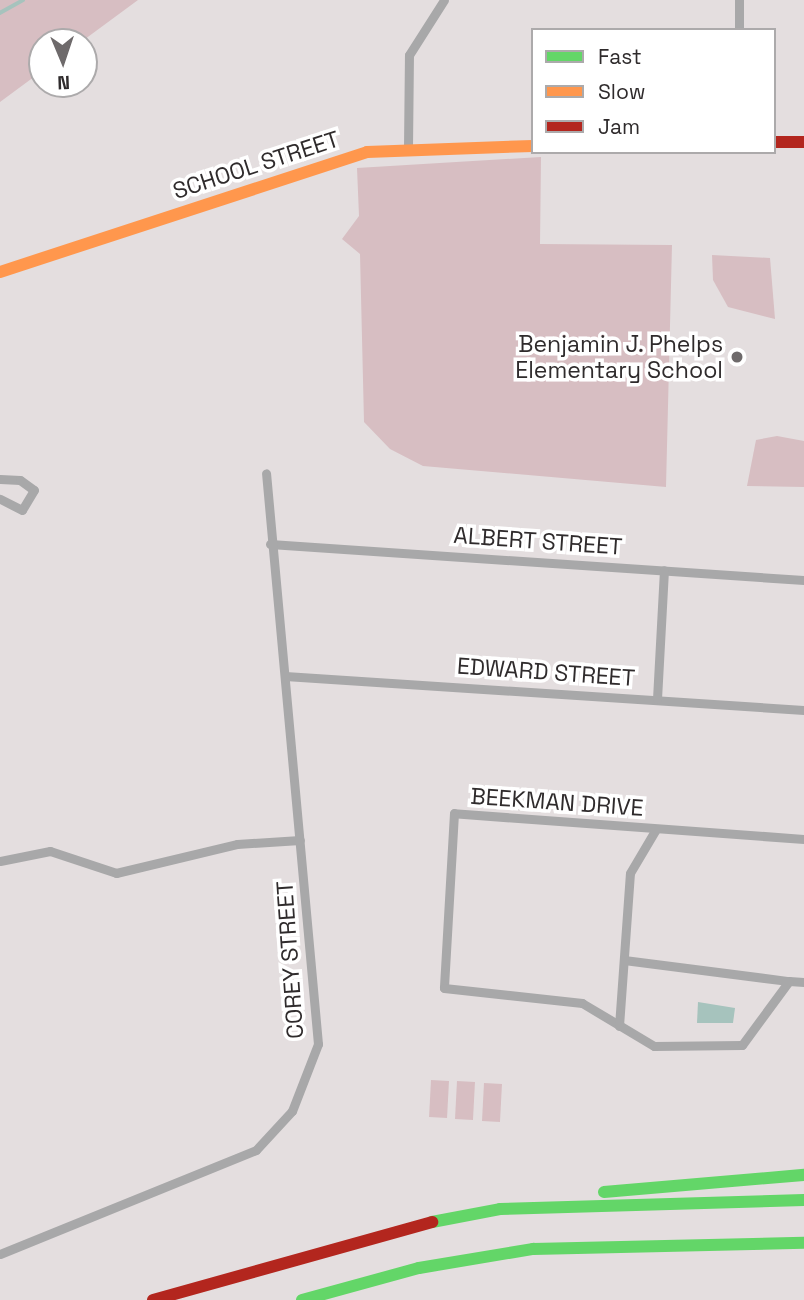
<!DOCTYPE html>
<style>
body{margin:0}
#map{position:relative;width:804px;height:1300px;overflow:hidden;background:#e4dedf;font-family:"Space Grotesk",sans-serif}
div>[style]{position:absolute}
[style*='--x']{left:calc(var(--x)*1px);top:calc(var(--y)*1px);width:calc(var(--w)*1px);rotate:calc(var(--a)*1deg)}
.green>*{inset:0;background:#d7bec2;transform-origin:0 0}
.water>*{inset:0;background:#a6c3bd}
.stream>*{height:3.5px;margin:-1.75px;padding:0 1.75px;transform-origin:1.75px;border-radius:1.75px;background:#a6c3bd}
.street>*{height:9px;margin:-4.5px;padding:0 4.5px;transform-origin:4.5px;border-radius:4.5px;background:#a8a8a9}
.fast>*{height:12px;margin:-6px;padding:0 6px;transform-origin:6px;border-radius:6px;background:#63d668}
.slow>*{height:12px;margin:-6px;padding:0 6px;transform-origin:6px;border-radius:6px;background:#ff974d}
.jam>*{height:12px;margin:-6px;padding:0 6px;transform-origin:6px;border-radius:6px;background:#b3261e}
.dots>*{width:19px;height:19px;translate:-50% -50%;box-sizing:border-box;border:4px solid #fff;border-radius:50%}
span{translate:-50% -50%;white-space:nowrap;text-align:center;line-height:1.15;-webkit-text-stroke:7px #fff;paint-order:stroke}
.street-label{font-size:23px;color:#2f2b2c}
.poi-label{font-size:23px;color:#2f2b2c}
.right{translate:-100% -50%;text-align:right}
.legend{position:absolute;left:531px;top:28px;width:245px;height:126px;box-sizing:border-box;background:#fff;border:2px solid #acaaab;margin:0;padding:9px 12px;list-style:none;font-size:21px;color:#2f2b2c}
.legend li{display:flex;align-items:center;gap:14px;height:35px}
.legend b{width:35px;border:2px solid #acaaab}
.north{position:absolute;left:28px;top:28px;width:70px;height:70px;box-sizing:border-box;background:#fff;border:2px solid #acaaab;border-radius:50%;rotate:178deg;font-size:19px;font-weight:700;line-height:28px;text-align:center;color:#2f2b2c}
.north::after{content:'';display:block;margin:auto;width:24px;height:32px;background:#6e6a6b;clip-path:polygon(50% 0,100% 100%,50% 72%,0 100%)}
</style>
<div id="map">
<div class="green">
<i style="clip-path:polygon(0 0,138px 0,81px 42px,42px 42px,42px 71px,0 102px)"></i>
<i style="clip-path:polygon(541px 157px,540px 244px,672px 245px,666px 487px,423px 466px,390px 449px,364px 422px,360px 254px,342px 239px,359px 216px,357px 168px)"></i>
<i style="clip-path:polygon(712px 255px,770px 258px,775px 319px,728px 307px,713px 280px)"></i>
<i style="clip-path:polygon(777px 436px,804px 441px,804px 487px,747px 486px,756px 440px)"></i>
<i style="left:431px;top:1080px;width:18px;height:37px;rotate:3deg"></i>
<i style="left:457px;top:1081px;width:18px;height:38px;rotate:3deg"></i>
<i style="left:484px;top:1083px;width:18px;height:38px;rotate:3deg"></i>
</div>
<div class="water">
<i style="clip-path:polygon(698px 1002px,735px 1008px,733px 1023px,697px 1023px)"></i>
</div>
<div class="stream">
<i style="--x:0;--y:13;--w:26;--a:-29"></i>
</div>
<div class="street">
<i style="--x:739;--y:0;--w:30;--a:90"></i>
<i style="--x:408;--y:148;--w:93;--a:-89.4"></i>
<i style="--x:409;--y:55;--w:65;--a:-57.5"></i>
<i style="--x:0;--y:479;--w:20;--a:3"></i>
<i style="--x:20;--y:480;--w:17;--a:36"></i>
<i style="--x:34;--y:490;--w:23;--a:121"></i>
<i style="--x:22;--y:510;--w:25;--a:-153"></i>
<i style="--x:270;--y:544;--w:535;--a:3.86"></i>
<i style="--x:285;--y:676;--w:520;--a:3.75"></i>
<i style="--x:657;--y:699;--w:129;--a:-86.9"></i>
<i style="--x:804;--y:839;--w:351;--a:-175.8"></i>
<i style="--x:454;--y:813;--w:175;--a:93.3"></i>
<i style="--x:444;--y:988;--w:139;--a:6.2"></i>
<i style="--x:582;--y:1003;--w:84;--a:30.8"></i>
<i style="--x:654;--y:1046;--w:88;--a:-0.7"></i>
<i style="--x:742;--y:1045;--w:79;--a:-53.7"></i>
<i style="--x:789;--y:981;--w:15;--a:4"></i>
<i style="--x:0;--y:861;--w:51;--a:-11.3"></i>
<i style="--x:50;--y:851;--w:70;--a:18.4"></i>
<i style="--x:116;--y:873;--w:124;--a:-13.5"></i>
<i style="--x:237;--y:844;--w:63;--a:-3.6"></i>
<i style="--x:624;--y:960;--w:166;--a:7.3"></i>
<i style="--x:619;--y:1026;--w:153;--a:-85.9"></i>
<i style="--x:630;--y:873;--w:51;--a:-59.4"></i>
<i style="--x:0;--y:1254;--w:276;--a:-22.1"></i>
<i style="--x:256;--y:1150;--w:53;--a:-47.3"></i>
<i style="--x:292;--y:1111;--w:72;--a:-68.8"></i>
<i style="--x:318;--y:1044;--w:573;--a:-95.2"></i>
</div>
<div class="fast">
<i style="--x:604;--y:1192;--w:201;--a:-4.9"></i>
<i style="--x:432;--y:1222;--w:69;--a:-10.8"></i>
<i style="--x:500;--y:1209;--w:304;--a:-1.7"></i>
<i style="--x:302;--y:1300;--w:121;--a:-15.3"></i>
<i style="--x:419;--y:1268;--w:116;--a:-9.5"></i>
<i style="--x:533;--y:1249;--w:271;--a:-1.3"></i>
</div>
<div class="slow">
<i style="--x:0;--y:272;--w:386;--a:-18.1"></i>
<i style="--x:367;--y:152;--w:166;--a:-2.1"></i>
</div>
<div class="jam">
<i style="--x:774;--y:142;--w:30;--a:0"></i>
<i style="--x:153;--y:1300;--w:290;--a:-15.6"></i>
</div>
<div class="dots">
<i style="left:737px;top:357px;background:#6e6a6b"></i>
</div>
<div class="street-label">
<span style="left:256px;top:165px;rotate:-18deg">SCHOOL STREET</span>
<span style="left:538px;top:541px;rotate:4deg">ALBERT STREET</span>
<span style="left:546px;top:672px;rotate:4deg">EDWARD STREET</span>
<span style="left:557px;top:802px;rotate:4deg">BEEKMAN DRIVE</span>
<span style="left:290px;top:960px;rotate:-94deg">COREY STREET</span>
</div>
<div class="poi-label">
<span class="right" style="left:723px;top:357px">Benjamin J. Phelps<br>Elementary School</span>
</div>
<ul class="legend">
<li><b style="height:9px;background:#63d668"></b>Fast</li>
<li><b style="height:9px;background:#ff974d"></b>Slow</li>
<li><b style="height:9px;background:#b3261e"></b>Jam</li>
</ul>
<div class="north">N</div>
</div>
